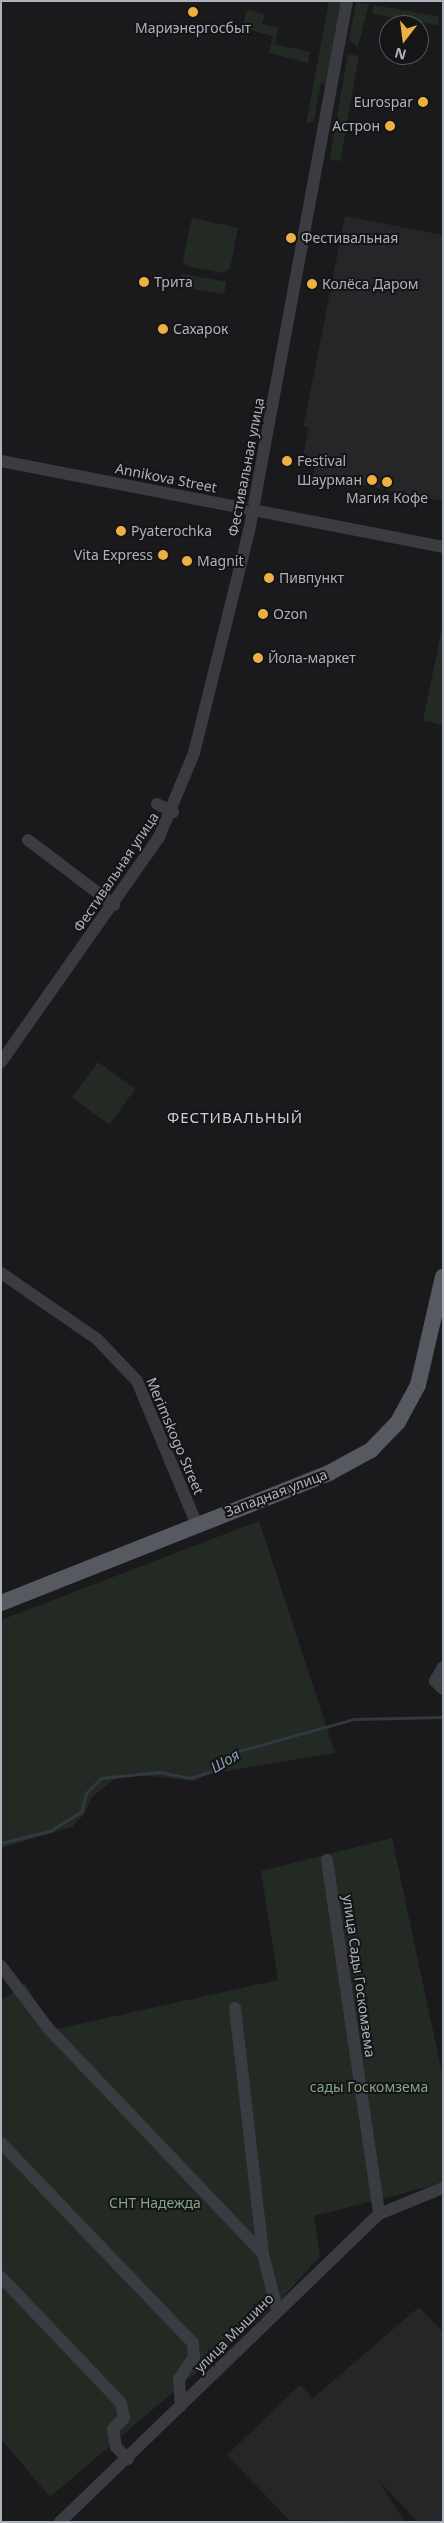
<!DOCTYPE html>
<meta charset="utf-8">
<style>
body{margin:0}
#map{position:relative;width:444px;height:2523px;overflow:hidden;background:#1a1a1c;font-family:"Noto Sans",sans-serif}
div>[style]{position:absolute}
[style*='--x']{left:calc(var(--x)*1px);top:calc(var(--y)*1px);width:calc(var(--w)*1px);rotate:calc(var(--a)*1deg)}
.built>*{inset:0;background:#262629}
.green>*{inset:0;background:#222a23;transform-origin:0 0}
.stream>*{height:3px;margin:-1.5px;padding:0 1.5px;transform-origin:1.5px;border-radius:1.5px;background:#303940}
.minor>*{height:12px;margin:-6px;padding:0 6px;transform-origin:6px;border-radius:6px;background:#3b3c41}
.major>*{height:16px;margin:-8px;padding:0 8px;transform-origin:8px;border-radius:8px;background:#575960}
.dots>*{width:14px;height:14px;translate:-50% -50%;box-sizing:border-box;border:2px solid #151517;border-radius:50%}
span{translate:-50% -50%;white-space:nowrap;text-align:center;line-height:1.15;-webkit-text-stroke:4px #151517;paint-order:stroke}
.poi-label{font-size:14px;color:#adb2bb}
.right{translate:-100% -50%;text-align:right}
.left{translate:0 -50%;text-align:left}
.street-label{font-size:14px;color:#adb2bb}
.park-label{font-size:14px;color:#85a586}
.neighbourhood-label{font-size:15px;color:#ced0d7;letter-spacing:1px}
.water-label{font-size:15px;color:#869fb4;font-style:italic}
.frame{position:absolute;inset:0;border:2px solid #adb2bb;pointer-events:none}
.north{position:absolute;left:379px;top:15px;width:50px;height:50px;box-sizing:border-box;background:#151517;border:1px solid #525459;border-radius:50%;rotate:195deg;font-size:14px;font-weight:700;line-height:20px;text-align:center;color:#adb2bb}
.north::after{content:'';display:block;margin:auto;width:18px;height:22px;background:#edb041;clip-path:polygon(50% 0,100% 100%,50% 72%,0 100%)}
</style>
<div id="map">
<div class="built">
<i style="clip-path:polygon(345px 216px,443px 235px,443px 501px,313px 475px,315px 462px,302px 460px,309px 428px,303px 426px,305px 418px)"></i>
<i style="clip-path:polygon(419px 2307px,443px 2332px,443px 2522px,418px 2522px,378px 2480px,405px 2522px,289px 2520px,227px 2455px,300px 2385px,313px 2398px)"></i>
</div>
<div class="green">
<i style="clip-path:polygon(329px 1px,342px 1px,327px 84px,321px 83px,314px 121px,306px 124px)"></i>
<i style="clip-path:polygon(356px 2px,369px 4px,358px 47px,349px 40px)"></i>
<i style="left:374px;top:5px;width:66px;height:9px;rotate:10deg"></i>
<i style="clip-path:polygon(247px 10px,265px 14px,262px 24px,278px 28px,275px 44px,310px 52px,308px 63px,269px 53px,273px 36px,242px 28px)"></i>
<i style="left:348px;top:54px;width:11px;height:107px;rotate:10deg"></i>
<i style="clip-path:polygon(192px 218px,238px 228px,230px 268px,223px 273px,186px 266px,183px 260px)"></i>
<i style="left:182px;top:274px;width:45px;height:13px;rotate:10deg"></i>
<i style="clip-path:polygon(442px 628px,443px 628px,443px 725px,423px 721px)"></i>
<i style="left:98px;top:1062px;width:46px;height:44px;rotate:36deg"></i>
<i style="clip-path:polygon(259px 1521px,335px 1753px,209px 1774px,195px 1781px,141px 1775px,117px 1777px,91px 1798px,85px 1813px,72px 1827px,1px 1848px,1px 1620px)"></i>
<i style="clip-path:polygon(392px 1838px,443px 2078px,443px 2183px,314px 2216px,320px 2256px,278px 2303px,50px 2497px,1px 2439px,1px 2001px,25px 1983px,52px 2030px,278px 1980px,261px 1871px)"></i>
</div>
<div class="stream">
<i style="--x:1;--y:1843;--w:50;--a:-13.8"></i>
<i style="--x:50;--y:1831;--w:36;--a:-32"></i>
<i style="--x:81;--y:1812;--w:20;--a:-75"></i>
<i style="--x:86;--y:1793;--w:21;--a:-45"></i>
<i style="--x:101;--y:1778;--w:58;--a:-5.9"></i>
<i style="--x:159;--y:1772;--w:32;--a:11"></i>
<i style="--x:190;--y:1778;--w:25;--a:-18"></i>
<i style="--x:214;--y:1770;--w:28;--a:-41"></i>
<i style="--x:235;--y:1752;--w:123;--a:-15.5"></i>
<i style="--x:354;--y:1719;--w:89;--a:-1.3"></i>
</div>
<div class="minor">
<i style="--x:1;--y:461;--w:450;--a:11"></i>
<i style="--x:157;--y:804;--w:18;--a:27"></i>
<i style="--x:28;--y:840;--w:108;--a:37.1"></i>
<i style="--x:1;--y:1062;--w:275;--a:-54.9"></i>
<i style="--x:159;--y:837;--w:91;--a:-67.4"></i>
<i style="--x:194;--y:753;--w:229;--a:-76.1"></i>
<i style="--x:249;--y:531;--w:539;--a:-79.52"></i>
<i style="--x:1;--y:1273;--w:116;--a:34.5"></i>
<i style="--x:97;--y:1339;--w:58;--a:46.4"></i>
<i style="--x:137;--y:1381;--w:156;--a:67.4"></i>
<i style="--x:443;--y:1667;--w:16;--a:120"></i>
<i style="--x:435;--y:1681;--w:11;--a:45"></i>
<i style="--x:327;--y:1860;--w:358;--a:81.6"></i>
<i style="--x:1;--y:1966;--w:78;--a:52.8"></i>
<i style="--x:48;--y:2028;--w:312;--a:46.4"></i>
<i style="--x:263;--y:2254;--w:57;--a:75.7"></i>
<i style="--x:235;--y:2008;--w:248;--a:83.5"></i>
<i style="--x:1;--y:2143;--w:277;--a:46.2"></i>
<i style="--x:193;--y:2343;--w:14;--a:86"></i>
<i style="--x:194;--y:2357;--w:27;--a:124"></i>
<i style="--x:179;--y:2379;--w:27;--a:86"></i>
<i style="--x:1;--y:2277;--w:174;--a:46.4"></i>
<i style="--x:121;--y:2403;--w:15;--a:79"></i>
<i style="--x:124;--y:2418;--w:16;--a:135"></i>
<i style="--x:113;--y:2429;--w:18;--a:81"></i>
<i style="--x:116;--y:2447;--w:17;--a:45"></i>
<i style="--x:60;--y:2522;--w:443;--a:-44"></i>
<i style="--x:379;--y:2214;--w:69;--a:-22.1"></i>
</div>
<div class="major">
<i style="--x:1;--y:1603;--w:353;--a:-21.6"></i>
<i style="--x:329;--y:1473;--w:48;--a:-28.7"></i>
<i style="--x:371;--y:1450;--w:39;--a:-46"></i>
<i style="--x:398;--y:1422;--w:42;--a:-61.6"></i>
<i style="--x:418;--y:1385;--w:111;--a:-77"></i>
</div>
<div class="dots">
<i style="left:193px;top:12px;background:#edb041"></i>
<i style="left:423px;top:102px;background:#edb041"></i>
<i style="left:390px;top:126px;background:#edb041"></i>
<i style="left:291px;top:238px;background:#edb041"></i>
<i style="left:144px;top:282px;background:#edb041"></i>
<i style="left:312px;top:284px;background:#edb041"></i>
<i style="left:163px;top:329px;background:#edb041"></i>
<i style="left:287px;top:461px;background:#edb041"></i>
<i style="left:372px;top:480px;background:#edb041"></i>
<i style="left:387px;top:482px;background:#edb041"></i>
<i style="left:121px;top:531px;background:#edb041"></i>
<i style="left:163px;top:555px;background:#edb041"></i>
<i style="left:187px;top:561px;background:#edb041"></i>
<i style="left:269px;top:578px;background:#edb041"></i>
<i style="left:263px;top:614px;background:#edb041"></i>
<i style="left:258px;top:658px;background:#edb041"></i>
</div>
<div class="poi-label">
<span style="left:193px;top:28px">Мариэнергосбыт</span>
<span class="right" style="left:413px;top:102px">Eurospar</span>
<span class="right" style="left:380px;top:126px">Астрон</span>
<span class="left" style="left:301px;top:238px">Фестивальная</span>
<span class="left" style="left:154px;top:282px">Трита</span>
<span class="left" style="left:322px;top:284px">Колёса Даром</span>
<span class="left" style="left:173px;top:329px">Сахарок</span>
<span class="left" style="left:297px;top:461px">Festival</span>
<span class="right" style="left:362px;top:480px">Шаурман</span>
<span style="left:387px;top:498px">Магия Кофе</span>
<span class="left" style="left:131px;top:531px">Pyaterochka</span>
<span class="right" style="left:153px;top:555px">Vita Express</span>
<span class="left" style="left:197px;top:561px">Magnit</span>
<span class="left" style="left:279px;top:578px">Пивпункт</span>
<span class="left" style="left:273px;top:614px">Ozon</span>
<span class="left" style="left:268px;top:658px">Йола-маркет</span>
</div>
<div class="street-label">
<span style="left:246px;top:467px;rotate:-79deg">Фестивальная улица</span>
<span style="left:166px;top:478px;rotate:11deg">Annikova Street</span>
<span style="left:116px;top:872px;rotate:-56deg">Фестивальная улица</span>
<span style="left:175px;top:1436px;rotate:67deg">Merimskogo Street</span>
<span style="left:276px;top:1493px;rotate:-21deg">Западная улица</span>
<span style="left:359px;top:1976px;rotate:82deg">улица Сады Госкомзема</span>
<span style="left:234px;top:2333px;rotate:-45deg">улица Мышино</span>
</div>
<div class="park-label">
<span style="left:369px;top:2087px">сады Госкомзема</span>
<span style="left:155px;top:2203px">СНТ Надежда</span>
</div>
<div class="neighbourhood-label">
<span style="left:235px;top:1118px">ФЕСТИВАЛЬНЫЙ</span>
</div>
<div class="water-label">
<span style="left:225px;top:1761px;rotate:-31deg">Шоя</span>
</div>
<div class="frame"></div>
<div class="north">N</div>
</div>
